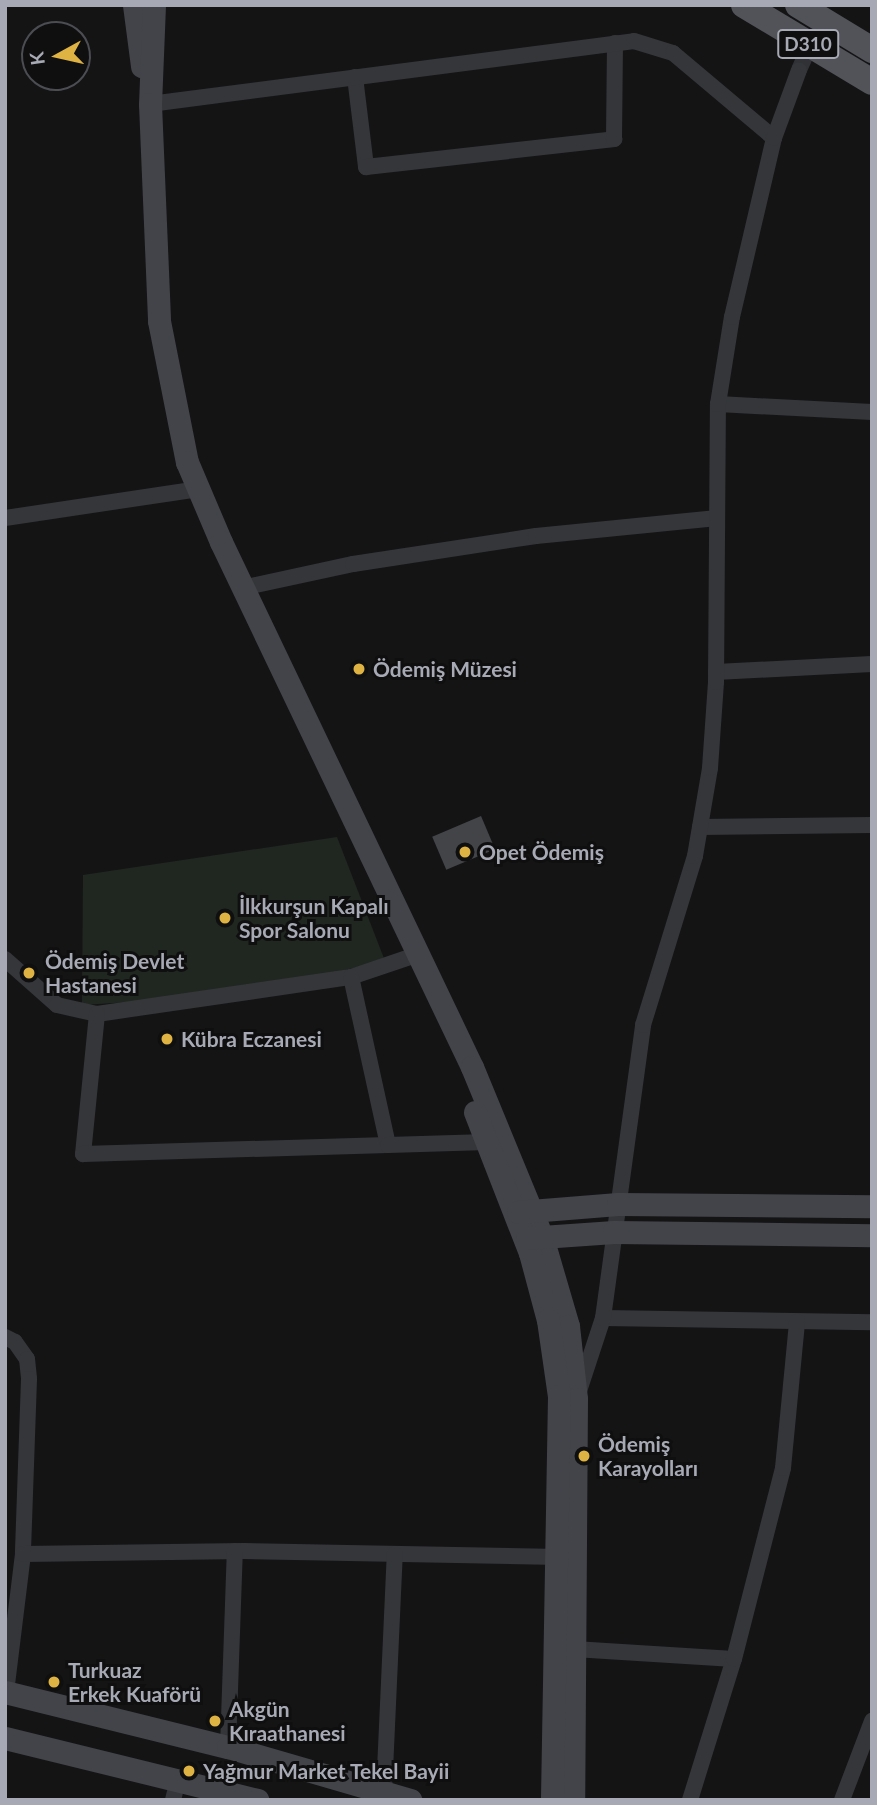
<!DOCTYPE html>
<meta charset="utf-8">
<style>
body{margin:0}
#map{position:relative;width:877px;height:1805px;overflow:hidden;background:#141415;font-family:Lato,sans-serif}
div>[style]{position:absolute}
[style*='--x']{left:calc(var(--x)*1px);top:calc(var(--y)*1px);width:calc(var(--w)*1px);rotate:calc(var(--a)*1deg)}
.green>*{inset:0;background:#202721}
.building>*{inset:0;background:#434448;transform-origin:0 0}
.street-tunnel>*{height:16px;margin-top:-8px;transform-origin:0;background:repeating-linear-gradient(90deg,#313235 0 16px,transparent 0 24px)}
.street>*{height:16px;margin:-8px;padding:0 8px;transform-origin:8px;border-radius:8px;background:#35363a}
.secondary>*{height:23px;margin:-11.5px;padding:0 11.5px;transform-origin:11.5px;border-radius:11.5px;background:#434449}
.primary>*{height:26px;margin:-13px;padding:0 13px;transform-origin:13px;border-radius:13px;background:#515358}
.dots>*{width:19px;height:19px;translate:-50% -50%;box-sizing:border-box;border:4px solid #0f0f10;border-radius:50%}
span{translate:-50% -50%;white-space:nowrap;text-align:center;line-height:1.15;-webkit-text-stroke:6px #0f0f10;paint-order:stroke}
.shield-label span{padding:2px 5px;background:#0f0f10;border:2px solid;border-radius:5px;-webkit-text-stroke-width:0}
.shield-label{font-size:19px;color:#a7aab4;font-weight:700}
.poi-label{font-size:21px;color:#a7aab4;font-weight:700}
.left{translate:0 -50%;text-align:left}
.frame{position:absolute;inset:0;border:7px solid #a7aab4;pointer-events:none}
.north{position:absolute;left:21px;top:21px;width:70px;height:70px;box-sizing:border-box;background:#0f0f10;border:2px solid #4c4d52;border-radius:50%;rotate:262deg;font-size:19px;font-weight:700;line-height:28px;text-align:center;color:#a7aab4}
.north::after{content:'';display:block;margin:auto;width:24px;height:32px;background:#deb243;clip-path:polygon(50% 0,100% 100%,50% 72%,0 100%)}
</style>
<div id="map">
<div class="green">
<i style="clip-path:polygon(337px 837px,385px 961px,228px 996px,82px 1005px,83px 875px)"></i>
</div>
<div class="building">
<i style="left:481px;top:816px;width:36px;height:53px;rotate:67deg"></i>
</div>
<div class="street-tunnel">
<i style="--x:799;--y:70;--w:71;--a:-66"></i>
</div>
<div class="street">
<i style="--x:355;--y:77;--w:91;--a:83"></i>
<i style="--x:366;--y:167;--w:250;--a:-6.4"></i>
<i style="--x:614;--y:139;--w:96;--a:-89.4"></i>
<i style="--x:150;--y:104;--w:488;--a:-7.4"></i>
<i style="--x:634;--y:41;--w:41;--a:17.1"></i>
<i style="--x:673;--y:53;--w:132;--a:40.1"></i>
<i style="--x:718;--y:404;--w:154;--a:3"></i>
<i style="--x:5;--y:518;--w:196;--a:-8.5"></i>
<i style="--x:242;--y:588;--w:114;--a:-12.2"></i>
<i style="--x:353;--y:564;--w:185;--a:-8.7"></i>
<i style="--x:536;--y:536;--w:182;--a:-5.7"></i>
<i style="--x:716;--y:672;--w:156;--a:-2.9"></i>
<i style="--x:700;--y:827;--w:172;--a:-0.7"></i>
<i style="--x:5;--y:959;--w:69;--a:41.5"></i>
<i style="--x:57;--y:1005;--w:41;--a:12.7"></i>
<i style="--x:97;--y:1014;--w:257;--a:-8.3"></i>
<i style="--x:351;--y:977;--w:72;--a:-18.7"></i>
<i style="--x:97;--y:1014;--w:141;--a:95.7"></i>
<i style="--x:83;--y:1154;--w:305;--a:-1.7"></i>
<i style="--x:388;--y:1145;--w:172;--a:-102.4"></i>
<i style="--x:388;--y:1145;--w:99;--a:-1.7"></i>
<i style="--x:603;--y:1318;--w:269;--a:0.9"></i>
<i style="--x:5;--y:1337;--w:11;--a:27"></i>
<i style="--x:15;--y:1342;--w:21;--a:55"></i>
<i style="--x:27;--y:1359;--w:20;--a:84"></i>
<i style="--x:29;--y:1379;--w:175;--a:92"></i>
<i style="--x:23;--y:1554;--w:139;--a:97"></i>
<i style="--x:578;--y:1394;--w:80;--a:-71.8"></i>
<i style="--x:603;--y:1318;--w:296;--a:-82.2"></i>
<i style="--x:643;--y:1025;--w:177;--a:-72.9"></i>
<i style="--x:695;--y:856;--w:89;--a:-80.3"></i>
<i style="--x:710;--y:768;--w:86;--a:-86"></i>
<i style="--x:716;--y:682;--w:278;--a:-89.6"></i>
<i style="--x:718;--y:404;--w:88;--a:-80.9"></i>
<i style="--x:732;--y:317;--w:184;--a:-76.8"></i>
<i style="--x:774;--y:138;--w:72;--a:-69.8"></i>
<i style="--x:23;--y:1554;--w:221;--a:-0.8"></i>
<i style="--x:244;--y:1551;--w:315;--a:1.1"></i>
<i style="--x:574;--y:1649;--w:160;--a:3.6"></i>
<i style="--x:228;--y:1747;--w:196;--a:-88"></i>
<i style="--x:384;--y:1792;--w:238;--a:-87.4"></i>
<i style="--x:173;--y:1800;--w:21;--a:-76"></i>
<i style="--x:690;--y:1800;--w:148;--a:-72.7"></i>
<i style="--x:734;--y:1659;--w:197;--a:-75.6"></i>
<i style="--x:783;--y:1468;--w:147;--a:-84.5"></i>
<i style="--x:842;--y:1800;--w:85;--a:-69.2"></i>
</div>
<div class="secondary">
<i style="--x:134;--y:5;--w:62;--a:82.5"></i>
<i style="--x:154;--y:5;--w:99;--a:92.3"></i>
<i style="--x:150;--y:104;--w:217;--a:87.6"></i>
<i style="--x:159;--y:321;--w:144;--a:78.8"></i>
<i style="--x:187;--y:462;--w:87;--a:67"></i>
<i style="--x:221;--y:542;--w:582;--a:64.45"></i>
<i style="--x:472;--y:1067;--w:184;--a:67.6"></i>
<i style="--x:542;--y:1237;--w:93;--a:73.7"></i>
<i style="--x:568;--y:1326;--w:73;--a:83.7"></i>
<i style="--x:576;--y:1399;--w:401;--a:90.4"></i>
<i style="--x:475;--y:1112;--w:151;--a:68.7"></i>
<i style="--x:530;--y:1253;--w:69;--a:75"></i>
<i style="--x:548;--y:1320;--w:77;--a:81.8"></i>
<i style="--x:559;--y:1396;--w:404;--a:91"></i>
<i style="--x:518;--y:1212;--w:100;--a:-4.6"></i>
<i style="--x:618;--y:1204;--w:254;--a:0.5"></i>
<i style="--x:527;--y:1238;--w:87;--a:-3.9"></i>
<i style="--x:614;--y:1232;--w:258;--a:0.7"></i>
<i style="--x:5;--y:1692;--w:230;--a:13.9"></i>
<i style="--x:228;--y:1747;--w:190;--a:16.2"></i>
<i style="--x:5;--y:1738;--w:260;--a:13.8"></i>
</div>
<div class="primary">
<i style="--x:744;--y:5;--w:149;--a:31"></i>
<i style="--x:798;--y:5;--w:87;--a:31.3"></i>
</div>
<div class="dots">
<i style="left:359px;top:669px;background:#deb243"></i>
<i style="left:465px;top:852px;background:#deb243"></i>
<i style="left:225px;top:918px;background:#deb243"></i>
<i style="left:29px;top:973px;background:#deb243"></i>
<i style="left:167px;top:1039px;background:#deb243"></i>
<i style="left:584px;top:1456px;background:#deb243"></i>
<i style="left:54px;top:1682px;background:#deb243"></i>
<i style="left:215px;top:1721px;background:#deb243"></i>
<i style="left:189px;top:1771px;background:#deb243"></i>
</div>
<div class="shield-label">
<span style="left:808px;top:44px">D310</span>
</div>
<div class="poi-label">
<span class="left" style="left:373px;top:669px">Ödemiş Müzesi</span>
<span class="left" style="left:479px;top:852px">Opet Ödemiş</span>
<span class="left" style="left:239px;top:918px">İlkkurşun Kapalı<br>Spor Salonu</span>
<span class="left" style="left:45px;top:973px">Ödemiş Devlet<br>Hastanesi</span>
<span class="left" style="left:181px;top:1039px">Kübra Eczanesi</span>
<span class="left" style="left:598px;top:1456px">Ödemiş<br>Karayolları</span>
<span class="left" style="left:68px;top:1682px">Turkuaz<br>Erkek Kuaförü</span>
<span class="left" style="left:229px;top:1721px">Akgün<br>Kıraathanesi</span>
<span class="left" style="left:203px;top:1771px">Yağmur Market Tekel Bayii</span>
</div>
<div class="frame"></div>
<div class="north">K</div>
</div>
